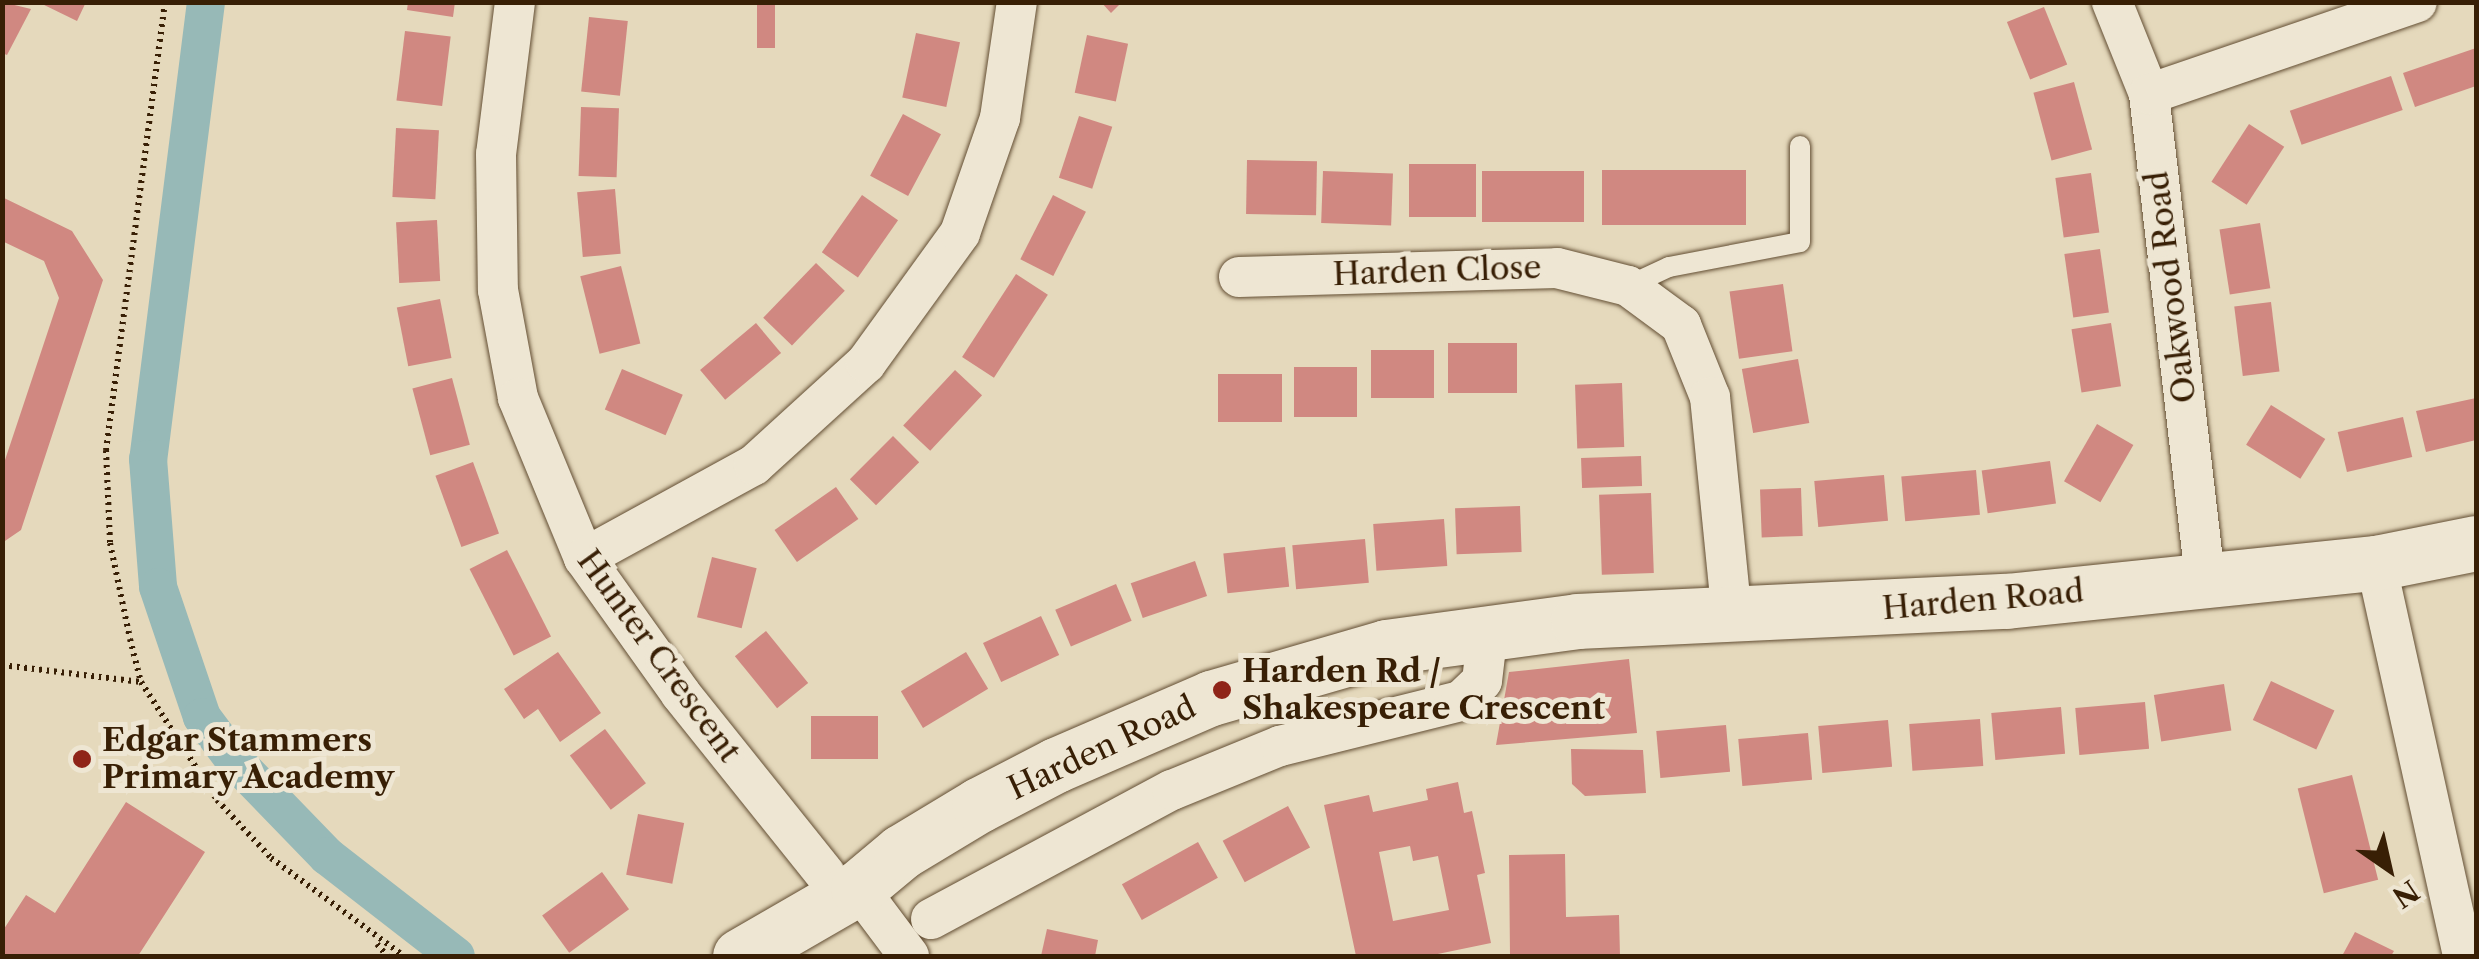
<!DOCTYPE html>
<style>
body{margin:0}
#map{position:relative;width:2479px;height:959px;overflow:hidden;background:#e5d9bc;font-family:"Libre Caslon Text",serif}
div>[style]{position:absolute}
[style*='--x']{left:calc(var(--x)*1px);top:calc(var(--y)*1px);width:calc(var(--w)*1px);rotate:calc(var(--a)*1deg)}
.canal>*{height:38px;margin:-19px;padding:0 19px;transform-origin:19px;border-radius:19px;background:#97b9b7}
.building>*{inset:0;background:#d08881;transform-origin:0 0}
.path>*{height:6px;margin-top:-3px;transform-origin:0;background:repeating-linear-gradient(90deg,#381f05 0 2.5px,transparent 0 7.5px)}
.roads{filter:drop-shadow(0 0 2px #634e33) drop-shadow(0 0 2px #634e33)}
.lane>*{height:20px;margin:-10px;padding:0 10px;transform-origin:10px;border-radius:10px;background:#eee6d3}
.street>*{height:40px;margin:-20px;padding:0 20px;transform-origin:20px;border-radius:20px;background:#eee6d3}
.secondary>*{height:55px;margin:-27.5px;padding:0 27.5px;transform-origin:27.5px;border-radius:27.5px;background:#eee6d3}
.dots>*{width:28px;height:28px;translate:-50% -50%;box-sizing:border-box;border:5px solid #eee6d3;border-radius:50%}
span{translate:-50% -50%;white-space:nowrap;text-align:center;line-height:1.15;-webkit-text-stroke:10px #eee6d3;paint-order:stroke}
.street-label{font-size:32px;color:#381f05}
.poi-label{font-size:32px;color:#381f05;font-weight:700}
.left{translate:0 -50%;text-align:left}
.frame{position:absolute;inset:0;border:5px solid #381f05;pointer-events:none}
.north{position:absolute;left:2339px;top:819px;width:100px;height:100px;-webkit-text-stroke:8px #eee6d3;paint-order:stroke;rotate:146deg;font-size:28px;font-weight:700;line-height:40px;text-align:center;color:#381f05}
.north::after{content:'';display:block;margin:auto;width:35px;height:45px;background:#381f05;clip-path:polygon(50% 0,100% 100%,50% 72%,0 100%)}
</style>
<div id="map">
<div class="canal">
<i style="--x:206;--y:2;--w:461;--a:97.2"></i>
<i style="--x:148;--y:459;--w:128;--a:85.5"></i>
<i style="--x:158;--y:587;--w:137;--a:71.3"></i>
<i style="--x:202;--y:717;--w:54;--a:53.3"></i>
<i style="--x:234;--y:760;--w:134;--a:45.9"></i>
<i style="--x:327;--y:856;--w:163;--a:37.8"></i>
</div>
<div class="building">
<i style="clip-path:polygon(2px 2px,31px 9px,7px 55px,2px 53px)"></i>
<i style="clip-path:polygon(38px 2px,86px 2px,77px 21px)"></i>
<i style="clip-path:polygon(408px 2px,455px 2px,453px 17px,407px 10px)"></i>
<i style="left:757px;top:2px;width:18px;height:46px"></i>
<i style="clip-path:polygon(1101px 2px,1122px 2px,1111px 13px)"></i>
<i style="left:2044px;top:7px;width:62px;height:40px;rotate:68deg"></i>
<i style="left:589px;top:17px;width:39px;height:75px;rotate:6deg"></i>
<i style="left:405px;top:31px;width:46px;height:70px;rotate:7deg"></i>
<i style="left:916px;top:33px;width:45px;height:66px;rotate:12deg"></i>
<i style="left:1087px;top:35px;width:42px;height:59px;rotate:12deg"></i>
<i style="clip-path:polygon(2476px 48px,2476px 86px,2415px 107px,2403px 73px)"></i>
<i style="left:2391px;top:76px;width:36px;height:107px;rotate:71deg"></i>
<i style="left:2074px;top:82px;width:70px;height:42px;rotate:75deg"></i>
<i style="left:581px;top:107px;width:38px;height:69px;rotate:2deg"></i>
<i style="left:903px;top:114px;width:43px;height:70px;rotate:28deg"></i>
<i style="left:1079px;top:116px;width:35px;height:65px;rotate:18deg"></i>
<i style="left:2249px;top:124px;width:42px;height:69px;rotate:33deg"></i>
<i style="left:396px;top:128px;width:43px;height:69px;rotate:3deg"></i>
<i style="left:1247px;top:160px;width:70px;height:54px;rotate:1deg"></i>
<i style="left:1409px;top:164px;width:67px;height:53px"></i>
<i style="left:1746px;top:170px;width:55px;height:144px;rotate:90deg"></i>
<i style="left:1323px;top:171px;width:70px;height:52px;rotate:2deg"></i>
<i style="left:1482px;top:171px;width:102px;height:51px"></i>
<i style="left:2091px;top:173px;width:60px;height:36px;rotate:82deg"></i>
<i style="left:615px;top:189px;width:65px;height:38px;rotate:85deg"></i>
<i style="left:862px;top:195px;width:44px;height:70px;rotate:35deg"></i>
<i style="left:1053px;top:195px;width:37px;height:72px;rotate:27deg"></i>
<i style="clip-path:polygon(2px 197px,72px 231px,103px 280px,21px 530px,2px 543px,2px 469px,59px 298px,44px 261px,2px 241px)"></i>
<i style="left:437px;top:220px;width:61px;height:41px;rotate:87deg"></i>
<i style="left:2260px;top:223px;width:66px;height:41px;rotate:81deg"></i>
<i style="left:2100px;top:249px;width:64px;height:36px;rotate:82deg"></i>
<i style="left:816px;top:263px;width:40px;height:76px;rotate:44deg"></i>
<i style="left:621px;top:266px;width:80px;height:42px;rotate:76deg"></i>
<i style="left:1016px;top:274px;width:38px;height:99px;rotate:33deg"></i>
<i style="left:1783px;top:284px;width:68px;height:54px;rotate:82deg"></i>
<i style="left:440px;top:299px;width:60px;height:44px;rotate:79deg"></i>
<i style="left:2271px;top:302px;width:70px;height:37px;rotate:83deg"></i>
<i style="left:756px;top:323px;width:39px;height:73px;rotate:50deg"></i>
<i style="left:2111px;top:323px;width:64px;height:40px;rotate:81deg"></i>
<i style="left:1448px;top:343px;width:69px;height:50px"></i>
<i style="left:1371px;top:350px;width:63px;height:48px"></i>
<i style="left:1798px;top:359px;width:65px;height:57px;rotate:80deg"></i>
<i style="left:1357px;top:367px;width:50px;height:63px;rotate:90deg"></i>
<i style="left:622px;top:369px;width:66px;height:44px;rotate:23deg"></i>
<i style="left:955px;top:370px;width:37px;height:76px;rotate:43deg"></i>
<i style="left:1282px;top:374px;width:48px;height:64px;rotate:90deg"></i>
<i style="left:452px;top:378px;width:69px;height:41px;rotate:75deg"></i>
<i style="left:1622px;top:383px;width:64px;height:47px;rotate:88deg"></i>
<i style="clip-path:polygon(2476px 398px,2476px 440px,2426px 452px,2416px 411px)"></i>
<i style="left:2271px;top:405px;width:64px;height:47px;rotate:32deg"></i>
<i style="left:2403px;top:417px;width:41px;height:67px;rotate:77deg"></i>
<i style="left:2097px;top:424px;width:42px;height:66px;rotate:30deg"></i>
<i style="left:893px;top:436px;width:37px;height:61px;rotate:45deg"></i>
<i style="left:1641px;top:456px;width:30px;height:60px;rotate:88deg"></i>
<i style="left:2050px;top:461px;width:43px;height:69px;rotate:82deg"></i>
<i style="left:473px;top:462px;width:76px;height:40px;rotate:70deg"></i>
<i style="left:1976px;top:470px;width:45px;height:75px;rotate:85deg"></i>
<i style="left:1884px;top:475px;width:46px;height:70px;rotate:85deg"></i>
<i style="left:836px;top:487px;width:39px;height:75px;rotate:55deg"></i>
<i style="left:1801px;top:488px;width:48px;height:41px;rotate:88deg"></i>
<i style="left:1651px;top:493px;width:80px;height:52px;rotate:88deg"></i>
<i style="left:1520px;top:506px;width:46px;height:65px;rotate:88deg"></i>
<i style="left:1444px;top:519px;width:47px;height:71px;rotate:86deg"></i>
<i style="left:1365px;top:539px;width:44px;height:73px;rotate:85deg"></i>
<i style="left:1285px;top:547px;width:40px;height:62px;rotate:84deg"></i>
<i style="left:507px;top:550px;width:97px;height:42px;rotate:63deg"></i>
<i style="left:712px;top:557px;width:46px;height:62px;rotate:14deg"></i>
<i style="left:1195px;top:561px;width:37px;height:68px;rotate:71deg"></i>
<i style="left:1116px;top:584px;width:40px;height:66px;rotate:67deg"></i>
<i style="left:1041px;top:616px;width:43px;height:64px;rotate:65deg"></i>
<i style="left:766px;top:631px;width:67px;height:40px;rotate:51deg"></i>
<i style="clip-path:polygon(558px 652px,601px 713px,560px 742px,538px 709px,524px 719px,504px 689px)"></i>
<i style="left:966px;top:652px;width:43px;height:76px;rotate:59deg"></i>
<i style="clip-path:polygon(1629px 659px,1637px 733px,1496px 745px,1509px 672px)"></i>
<i style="left:2271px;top:681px;width:70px;height:43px;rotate:25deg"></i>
<i style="left:2224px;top:684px;width:47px;height:71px;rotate:81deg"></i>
<i style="left:2145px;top:702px;width:47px;height:70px;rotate:85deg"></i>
<i style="left:2061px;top:707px;width:47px;height:70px;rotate:85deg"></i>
<i style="left:878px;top:716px;width:43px;height:67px;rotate:90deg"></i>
<i style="left:1980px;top:719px;width:47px;height:71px;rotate:86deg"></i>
<i style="left:1888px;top:720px;width:47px;height:70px;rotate:85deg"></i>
<i style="left:1726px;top:725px;width:47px;height:70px;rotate:85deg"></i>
<i style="left:605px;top:729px;width:68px;height:44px;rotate:53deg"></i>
<i style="left:1808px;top:733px;width:47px;height:70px;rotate:85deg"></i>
<i style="clip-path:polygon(1571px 749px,1643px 750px,1646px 793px,1585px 796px,1572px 784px)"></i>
<i style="left:2352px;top:775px;width:108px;height:56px;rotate:76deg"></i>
<i style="clip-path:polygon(evenodd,1458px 782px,1464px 813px,1472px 811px,1485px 873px,1477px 875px,1491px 943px,1428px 956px,1356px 956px,1324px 805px,1369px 795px,1373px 812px,1428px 800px,1426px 789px,1458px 782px,1410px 846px,1413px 861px,1438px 856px,1449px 910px,1393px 921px,1379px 852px,1410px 846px)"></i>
<i style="clip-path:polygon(126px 802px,205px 852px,138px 956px,2px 956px,2px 932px,26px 895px,55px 913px)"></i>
<i style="left:1288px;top:806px;width:47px;height:74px;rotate:62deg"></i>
<i style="left:638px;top:814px;width:47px;height:62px;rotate:11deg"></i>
<i style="left:1198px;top:842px;width:41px;height:87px;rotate:61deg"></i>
<i style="clip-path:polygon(1565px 854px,1566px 917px,1619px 915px,1620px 956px,1510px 956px,1509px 855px)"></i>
<i style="left:602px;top:872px;width:46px;height:74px;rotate:54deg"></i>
<i style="clip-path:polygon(1047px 929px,1098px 940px,1095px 956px,1041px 956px)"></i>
<i style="clip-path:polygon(2355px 932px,2394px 951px,2391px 956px,2342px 956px)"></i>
</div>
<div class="path">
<i style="--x:165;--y:2;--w:452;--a:97.5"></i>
<i style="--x:106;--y:450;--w:93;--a:87.5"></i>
<i style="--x:110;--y:543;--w:98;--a:78.2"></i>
<i style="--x:130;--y:639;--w:44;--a:75.7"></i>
<i style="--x:141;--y:682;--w:140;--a:57.2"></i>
<i style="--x:217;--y:800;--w:79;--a:47"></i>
<i style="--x:271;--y:858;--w:165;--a:36.4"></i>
<i style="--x:2;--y:665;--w:140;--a:7"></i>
<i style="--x:377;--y:944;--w:16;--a:50"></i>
</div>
<div class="roads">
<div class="lane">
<i style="--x:1628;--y:286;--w:45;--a:-24.9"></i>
<i style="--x:1669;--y:267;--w:133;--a:-10.8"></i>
<i style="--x:1800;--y:242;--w:96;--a:-90"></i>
</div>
<div class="street">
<i style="--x:515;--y:2;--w:153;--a:97.1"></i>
<i style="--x:496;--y:154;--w:136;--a:89.2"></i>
<i style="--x:498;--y:290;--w:110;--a:79.5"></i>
<i style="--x:518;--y:398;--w:173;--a:67.6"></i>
<i style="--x:584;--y:558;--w:167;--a:54.5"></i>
<i style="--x:681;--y:694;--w:231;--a:51.3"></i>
<i style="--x:2112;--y:2;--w:99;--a:68.1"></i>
<i style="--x:2149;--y:94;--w:487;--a:83.4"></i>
<i style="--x:2149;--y:94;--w:283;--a:-18.9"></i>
<i style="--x:1239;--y:277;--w:318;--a:-1.6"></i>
<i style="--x:1557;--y:268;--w:73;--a:14.2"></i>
<i style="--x:1628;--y:286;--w:66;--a:36.3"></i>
<i style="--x:1681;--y:325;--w:78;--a:68.1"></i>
<i style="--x:1710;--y:397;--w:221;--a:84.3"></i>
<i style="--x:584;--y:558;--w:194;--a:-28.7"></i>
<i style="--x:754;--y:465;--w:151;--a:-42.3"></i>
<i style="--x:866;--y:363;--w:160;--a:-54.1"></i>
<i style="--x:960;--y:233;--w:122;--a:-70.8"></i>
<i style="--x:1000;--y:118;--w:117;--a:-81.7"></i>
<i style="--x:2376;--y:563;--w:403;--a:77.5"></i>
<i style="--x:858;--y:888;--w:85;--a:53.1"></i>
<i style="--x:931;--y:919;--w:273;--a:-28.2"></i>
<i style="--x:1172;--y:790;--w:117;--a:-22.2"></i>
<i style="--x:1280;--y:746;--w:187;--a:-14"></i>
<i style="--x:1461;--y:701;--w:29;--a:-44"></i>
<i style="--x:1482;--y:681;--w:51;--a:-83.3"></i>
</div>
<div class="secondary">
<i style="--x:740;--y:956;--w:136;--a:-30"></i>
<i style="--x:858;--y:888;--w:56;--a:-39.9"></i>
<i style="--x:901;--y:852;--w:91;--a:-31.1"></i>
<i style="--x:979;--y:805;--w:87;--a:-27.5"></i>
<i style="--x:1056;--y:765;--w:169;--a:-23.4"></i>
<i style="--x:1211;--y:698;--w:182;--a:-16.2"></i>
<i style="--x:1386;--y:647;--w:194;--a:-7.7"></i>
<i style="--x:1578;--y:621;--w:428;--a:-2.7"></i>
<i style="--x:2006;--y:601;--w:372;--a:-5.9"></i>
<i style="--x:2376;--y:563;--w:102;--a:-11.3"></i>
</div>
</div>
<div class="dots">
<i style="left:1222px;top:690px;background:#8f2418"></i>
<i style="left:82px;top:759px;background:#8f2418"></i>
</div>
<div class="street-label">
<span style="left:1437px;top:271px;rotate:-2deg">Harden Close</span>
<span style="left:2171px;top:287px;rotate:-97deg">Oakwood Road</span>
<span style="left:1983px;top:600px;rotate:-5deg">Harden Road</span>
<span style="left:659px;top:656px;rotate:54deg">Hunter Crescent</span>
<span style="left:1102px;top:748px;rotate:-25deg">Harden Road</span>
</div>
<div class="poi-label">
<span class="left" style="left:1242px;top:690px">Harden Rd /<br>Shakespeare Crescent</span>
<span class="left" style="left:102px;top:759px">Edgar Stammers<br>Primary Academy</span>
</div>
<div class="frame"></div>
<div class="north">N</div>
</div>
